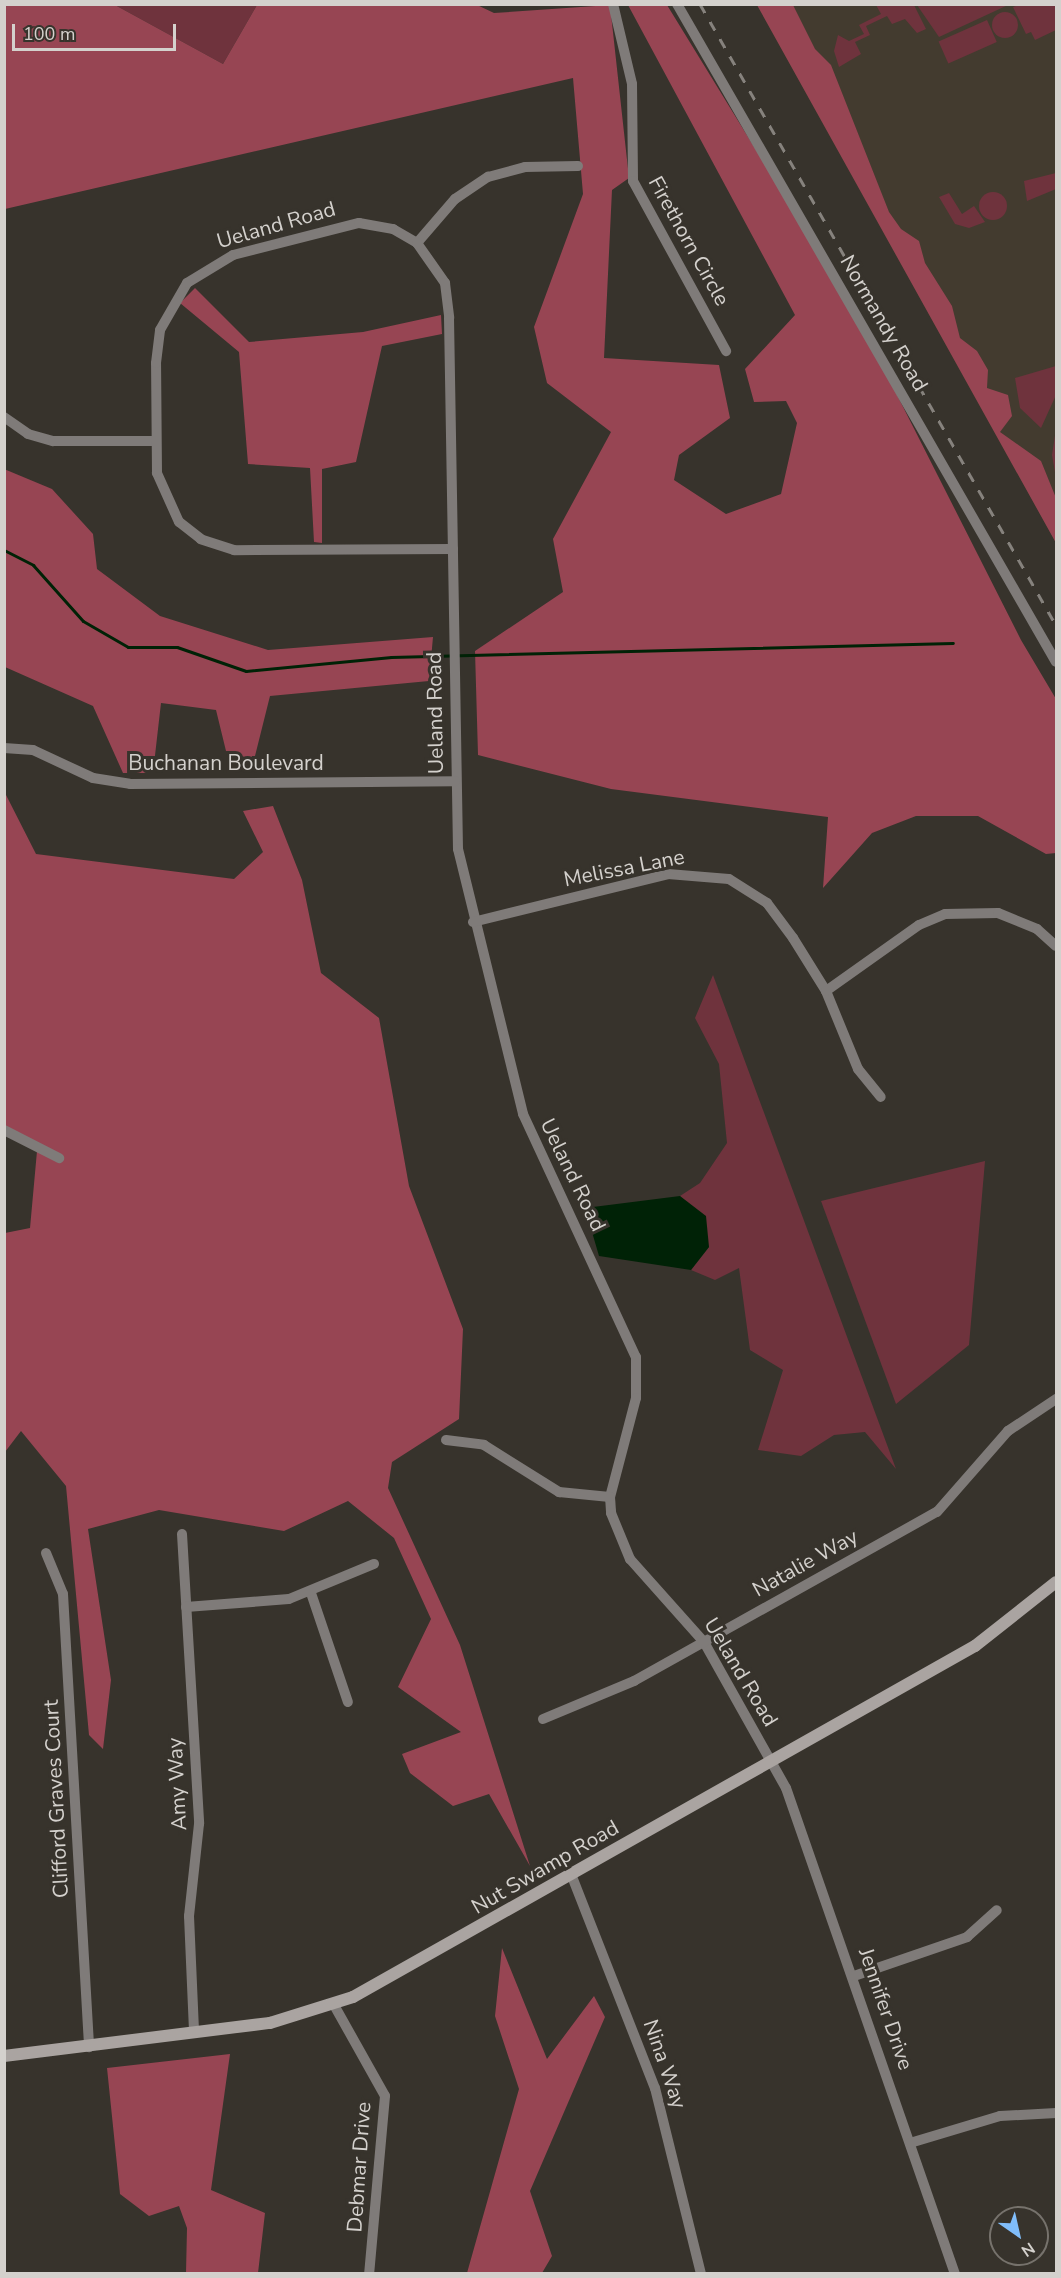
<!DOCTYPE html>
<style>
body{margin:0}
#map{position:relative;width:1061px;height:2278px;overflow:hidden;background:#37332c;font-family:"Nunito Sans",sans-serif}
div>[style]{position:absolute}
[style*='--x']{left:calc(var(--x)*1px);top:calc(var(--y)*1px);width:calc(var(--w)*1px);rotate:calc(var(--a)*1deg)}
.built>*{inset:0;background:#433b2f}
.green>*{inset:0;background:#6f333d;transform-origin:0 0}
.round{border-radius:50%}
.forest>*{inset:0;background:#974553}
.water>*{inset:0;background:#002206}
.stream>*{height:3px;margin:-1.5px;padding:0 1.5px;transform-origin:1.5px;border-radius:1.5px;background:#002206}
.minor>*{height:10px;margin:-5px;padding:0 5px;transform-origin:5px;border-radius:5px;background:#7f7b79}
.secondary>*{height:12px;margin:-6px;padding:0 6px;transform-origin:6px;border-radius:6px;background:#aaa4a1}
.rail>*{height:3px;margin-top:-1.5px;transform-origin:0;background:repeating-linear-gradient(90deg,#86827d 0 10px,transparent 0 20px)}
span{translate:-50% -50%;white-space:nowrap;text-align:center;line-height:1.15;-webkit-text-stroke:6px #37332c;paint-order:stroke}
.street-label{font-size:21px;color:#d4d1cd}
.frame{position:absolute;inset:0;border:6px solid #d4d1cd;pointer-events:none}
.north{position:absolute;left:989px;top:2206px;width:60px;height:60px;box-sizing:border-box;background:#37332c;border:2px solid #76726c;border-radius:50%;rotate:146deg;font-size:16px;font-weight:700;line-height:24px;text-align:center;color:#d4d1cd}
.north::after{content:'';display:block;margin:auto;width:21px;height:27px;background:#80bdfa;clip-path:polygon(50% 0,100% 100%,50% 72%,0 100%)}
.scale{position:absolute;left:12px;top:24px;width:164px;height:27px;box-sizing:border-box;border:3px solid #d4d1cd;border-top:0;padding-left:8px;font-size:18px;line-height:21px;white-space:nowrap;color:#d4d1cd;-webkit-text-stroke:4px #37332c;paint-order:stroke}
</style>
<div id="map">
<div class="built">
<i style="clip-path:polygon(757px 5px,1056px 5px,1056px 543px)"></i>
</div>
<div class="green">
<i style="clip-path:polygon(115px 5px,257px 5px,223px 64px)"></i>
<i style="clip-path:polygon(876px 5px,914px 5px,926px 29px,917px 33px,905px 19px,892px 24px,887px 16px,866px 26px,870px 35px,855px 42px,861px 54px,839px 67px,834px 51px,838px 35px,849px 41px,864px 34px,859px 25px,881px 14px)"></i>
<i style="clip-path:polygon(917px 5px,1008px 5px,939px 37px)"></i>
<i style="clip-path:polygon(1019px 5px,1056px 5px,1056px 30px,1035px 40px,1031px 32px,1026px 34px,1013px 7px)"></i>
<i class="round" style="left:992px;top:12px;width:26px;height:26px"></i>
<i style="left:987px;top:20px;width:24px;height:53px;rotate:66deg"></i>
<i style="clip-path:polygon(1056px 173px,1056px 189px,1027px 201px,1024px 181px)"></i>
<i class="round" style="left:979px;top:192px;width:28px;height:28px"></i>
<i style="clip-path:polygon(949px 193px,962px 214px,974px 206px,985px 222px,969px 228px,955px 224px,939px 197px)"></i>
<i style="clip-path:polygon(1056px 366px,1056px 395px,1041px 428px,1020px 408px,1015px 378px)"></i>
<i style="clip-path:polygon(1056px 429px,1056px 478px,1052px 455px)"></i>
<i style="clip-path:polygon(713px 975px,896px 1469px,865px 1432px,834px 1435px,801px 1456px,758px 1450px,783px 1370px,750px 1350px,739px 1268px,715px 1280px,691px 1270px,709px 1247px,680px 1196px,700px 1183px,727px 1143px,719px 1064px,695px 1018px)"></i>
<i style="clip-path:polygon(985px 1161px,969px 1345px,896px 1404px,821px 1201px)"></i>
</div>
<div class="forest">
<i style="clip-path:polygon(475px 4px,494px 13px,610px 5px,629px 178px,612px 190px,604px 358px,719px 365px,730px 418px,679px 455px,674px 480px,726px 514px,781px 494px,797px 423px,786px 401px,754px 402px,745px 369px,795px 315px,628px 5px,667px 5px,853px 308px,1021px 640px,1056px 699px,1056px 853px,1046px 854px,978px 816px,916px 816px,872px 833px,823px 888px,828px 817px,611px 789px,478px 755px,475px 651px,563px 592px,553px 539px,611px 432px,547px 383px,534px 327px,583px 194px,573px 78px,5px 209px,4px 5px,115px 5px,223px 64px,257px 5px)"></i>
<i style="clip-path:polygon(757px 5px,793px 5px,815px 49px,831px 65px,889px 212px,901px 229px,919px 241px,925px 263px,952px 306px,960px 338px,977px 351px,988px 370px,987px 388px,1008px 395px,1012px 416px,1000px 432px,1041px 461px,1056px 498px,1056px 543px)"></i>
<i style="clip-path:polygon(195px 288px,249px 342px,363px 332px,441px 315px,442px 334px,382px 346px,356px 462px,322px 469px,322px 543px,314px 542px,310px 468px,248px 464px,239px 352px,180px 303px)"></i>
<i style="clip-path:polygon(4px 469px,52px 489px,93px 534px,97px 569px,160px 616px,268px 650px,433px 637px,429px 681px,270px 696px,254px 760px,226px 751px,216px 710px,161px 703px,153px 773px,123px 773px,93px 706px,5px 667px)"></i>
<i style="clip-path:polygon(4px 791px,36px 854px,234px 879px,263px 852px,243px 811px,273px 806px,302px 880px,321px 973px,379px 1018px,409px 1186px,463px 1329px,459px 1419px,392px 1462px,388px 1488px,460px 1645px,530px 1866px,489px 1794px,453px 1806px,410px 1773px,402px 1754px,461px 1732px,398px 1687px,431px 1619px,394px 1538px,348px 1501px,284px 1531px,159px 1510px,88px 1529px,111px 1680px,103px 1749px,89px 1735px,66px 1486px,21px 1431px,5px 1452px,5px 1233px,30px 1228px,37px 1151px,5px 1135px)"></i>
<i style="clip-path:polygon(502px 1948px,547px 2059px,594px 1996px,605px 2017px,530px 2191px,552px 2256px,542px 2273px,467px 2273px,519px 2089px,495px 2016px)"></i>
<i style="clip-path:polygon(230px 2054px,211px 2190px,265px 2213px,258px 2273px,186px 2273px,187px 2228px,179px 2206px,149px 2216px,120px 2194px,107px 2068px)"></i>
</div>
<div class="water">
<i style="clip-path:polygon(680px 1196px,706px 1216px,709px 1247px,691px 1270px,599px 1256px,585px 1208px)"></i>
</div>
<div class="stream">
<i style="--x:4;--y:550;--w:33;--a:27"></i>
<i style="--x:33;--y:565;--w:75;--a:48.2"></i>
<i style="--x:83;--y:621;--w:52;--a:30"></i>
<i style="--x:128;--y:647;--w:49;--a:0"></i>
<i style="--x:177;--y:647;--w:73;--a:19.2"></i>
<i style="--x:246;--y:671;--w:146;--a:-5.5"></i>
<i style="--x:391;--y:657;--w:562;--a:-1.43"></i>
</div>
<div class="minor">
<i style="--x:613;--y:4;--w:82;--a:76.6"></i>
<i style="--x:632;--y:84;--w:97;--a:89.4"></i>
<i style="--x:633;--y:181;--w:194;--a:61.3"></i>
<i style="--x:677;--y:4;--w:759;--a:60.06"></i>
<i style="--x:417;--y:243;--w:58;--a:-49.2"></i>
<i style="--x:455;--y:199;--w:40;--a:-34"></i>
<i style="--x:488;--y:177;--w:38;--a:-15"></i>
<i style="--x:525;--y:167;--w:53;--a:-1.1"></i>
<i style="--x:4;--y:417;--w:29;--a:35"></i>
<i style="--x:28;--y:434;--w:26;--a:16"></i>
<i style="--x:53;--y:441;--w:103;--a:0"></i>
<i style="--x:453;--y:549;--w:219;--a:179.7"></i>
<i style="--x:234;--y:550;--w:35;--a:-162"></i>
<i style="--x:201;--y:539;--w:28;--a:-142"></i>
<i style="--x:179;--y:522;--w:54;--a:-114.2"></i>
<i style="--x:157;--y:473;--w:110;--a:-90.5"></i>
<i style="--x:156;--y:363;--w:33;--a:-83"></i>
<i style="--x:160;--y:330;--w:54;--a:-60.1"></i>
<i style="--x:187;--y:283;--w:54;--a:-31.3"></i>
<i style="--x:233;--y:255;--w:130;--a:-14.3"></i>
<i style="--x:359;--y:223;--w:35;--a:10"></i>
<i style="--x:393;--y:229;--w:28;--a:30"></i>
<i style="--x:417;--y:243;--w:49;--a:55"></i>
<i style="--x:445;--y:283;--w:35;--a:83"></i>
<i style="--x:449;--y:318;--w:531;--a:89.03"></i>
<i style="--x:458;--y:849;--w:273;--a:76.2"></i>
<i style="--x:523;--y:1114;--w:268;--a:65.1"></i>
<i style="--x:636;--y:1357;--w:41;--a:90"></i>
<i style="--x:636;--y:1398;--w:102;--a:104.7"></i>
<i style="--x:610;--y:1497;--w:16;--a:86"></i>
<i style="--x:611;--y:1513;--w:50;--a:67.6"></i>
<i style="--x:630;--y:1559;--w:111;--a:48.3"></i>
<i style="--x:704;--y:1642;--w:167;--a:60.7"></i>
<i style="--x:786;--y:1788;--w:515;--a:70.83"></i>
<i style="--x:4;--y:748;--w:29;--a:4"></i>
<i style="--x:33;--y:750;--w:66;--a:25"></i>
<i style="--x:93;--y:778;--w:37;--a:9"></i>
<i style="--x:130;--y:784;--w:325;--a:-0.5"></i>
<i style="--x:473;--y:922;--w:201;--a:-13.8"></i>
<i style="--x:668;--y:874;--w:61;--a:4.7"></i>
<i style="--x:729;--y:879;--w:45;--a:32.3"></i>
<i style="--x:767;--y:903;--w:44;--a:53.4"></i>
<i style="--x:793;--y:938;--w:62;--a:58.1"></i>
<i style="--x:826;--y:991;--w:84;--a:67.7"></i>
<i style="--x:858;--y:1069;--w:36;--a:51"></i>
<i style="--x:826;--y:991;--w:114;--a:-35.4"></i>
<i style="--x:919;--y:925;--w:28;--a:-23"></i>
<i style="--x:945;--y:914;--w:53;--a:-1.1"></i>
<i style="--x:998;--y:913;--w:42;--a:22.3"></i>
<i style="--x:1037;--y:929;--w:25;--a:42"></i>
<i style="--x:4;--y:1130;--w:62;--a:27"></i>
<i style="--x:446;--y:1440;--w:38;--a:7"></i>
<i style="--x:484;--y:1445;--w:89;--a:32.1"></i>
<i style="--x:559;--y:1492;--w:51;--a:5.6"></i>
<i style="--x:182;--y:1534;--w:290;--a:86.6"></i>
<i style="--x:199;--y:1824;--w:93;--a:96.2"></i>
<i style="--x:189;--y:1916;--w:116;--a:87.5"></i>
<i style="--x:46;--y:1553;--w:44;--a:67.5"></i>
<i style="--x:63;--y:1594;--w:454;--a:86.7"></i>
<i style="--x:311;--y:1593;--w:115;--a:71.3"></i>
<i style="--x:186;--y:1607;--w:103;--a:-4.4"></i>
<i style="--x:289;--y:1599;--w:92;--a:-22.4"></i>
<i style="--x:543;--y:1719;--w:99;--a:-22.7"></i>
<i style="--x:634;--y:1681;--w:347;--a:-29.2"></i>
<i style="--x:937;--y:1512;--w:108;--a:-48.8"></i>
<i style="--x:1008;--y:1431;--w:58;--a:-33.7"></i>
<i style="--x:571;--y:1874;--w:230;--a:68.6"></i>
<i style="--x:655;--y:2088;--w:192;--a:76.1"></i>
<i style="--x:854;--y:1976;--w:120;--a:-19"></i>
<i style="--x:967;--y:1937;--w:40;--a:-42"></i>
<i style="--x:334;--y:2005;--w:104;--a:60.7"></i>
<i style="--x:385;--y:2096;--w:179;--a:95.1"></i>
<i style="--x:910;--y:2143;--w:94;--a:-16.7"></i>
<i style="--x:1000;--y:2116;--w:56;--a:-3.1"></i>
</div>
<div class="secondary">
<i style="--x:4;--y:2056;--w:268;--a:-7.1"></i>
<i style="--x:270;--y:2023;--w:87;--a:-17.4"></i>
<i style="--x:353;--y:1997;--w:714;--a:-29.44"></i>
<i style="--x:975;--y:1646;--w:103;--a:-38.3"></i>
</div>
<div class="rail">
<i style="--x:700;--y:4;--w:716;--a:60.18"></i>
</div>
<div class="street-label">
<span style="left:276px;top:225px;rotate:-16deg">Ueland Road</span>
<span style="left:689px;top:241px;rotate:61deg">Firethorn Circle</span>
<span style="left:884px;top:323px;rotate:60deg">Normandy Road</span>
<span style="left:435px;top:713px;rotate:-91deg">Ueland Road</span>
<span style="left:226px;top:763px">Buchanan Boulevard</span>
<span style="left:624px;top:868px;rotate:-11deg">Melissa Lane</span>
<span style="left:573px;top:1175px;rotate:64deg">Ueland Road</span>
<span style="left:805px;top:1563px;rotate:-29deg">Natalie Way</span>
<span style="left:741px;top:1672px;rotate:59deg">Ueland Road</span>
<span style="left:177px;top:1784px;rotate:-93deg">Amy Way</span>
<span style="left:56px;top:1799px;rotate:-93deg">Clifford Graves Court</span>
<span style="left:545px;top:1867px;rotate:-30deg">Nut Swamp Road</span>
<span style="left:886px;top:2009px;rotate:71deg">Jennifer Drive</span>
<span style="left:665px;top:2064px;rotate:71deg">Nina Way</span>
<span style="left:359px;top:2167px;rotate:-86deg">Debmar Drive</span>
</div>
<div class="frame"></div>
<div class="north">N</div>
<div class="scale">100 m</div>
</div>
